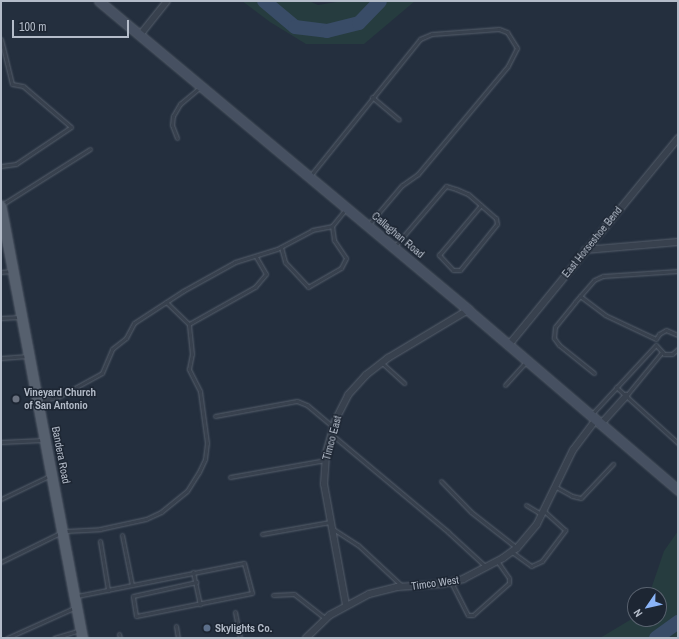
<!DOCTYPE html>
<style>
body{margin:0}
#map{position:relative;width:679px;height:639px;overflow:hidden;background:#242f3e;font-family:"Archivo Narrow",sans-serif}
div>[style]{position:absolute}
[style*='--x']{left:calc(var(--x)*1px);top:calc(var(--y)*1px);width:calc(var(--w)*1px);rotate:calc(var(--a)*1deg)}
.green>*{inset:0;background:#263c3f}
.river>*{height:14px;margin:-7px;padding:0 7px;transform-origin:7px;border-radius:7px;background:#394c67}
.roads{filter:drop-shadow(0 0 1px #565f6c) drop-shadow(0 0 1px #565f6c)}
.lane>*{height:3px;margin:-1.5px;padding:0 1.5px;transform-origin:1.5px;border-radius:1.5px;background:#38414e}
.street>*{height:6px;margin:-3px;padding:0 3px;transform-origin:3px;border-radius:3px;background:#38414e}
.secondary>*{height:9px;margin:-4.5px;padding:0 4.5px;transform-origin:4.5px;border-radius:4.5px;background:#465061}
.primary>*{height:10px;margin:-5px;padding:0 5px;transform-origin:5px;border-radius:5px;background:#56606e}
.dots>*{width:11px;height:11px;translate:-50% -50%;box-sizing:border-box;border:2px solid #1d2633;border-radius:50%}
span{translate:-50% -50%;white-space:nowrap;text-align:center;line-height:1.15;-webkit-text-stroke:3px #1d2633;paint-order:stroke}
.street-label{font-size:11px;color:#b4bcc9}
.poi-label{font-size:11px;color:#b4bcc9;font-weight:700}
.left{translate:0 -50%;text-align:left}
.frame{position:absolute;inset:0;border:2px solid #b4bcc9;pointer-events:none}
.north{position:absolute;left:627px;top:587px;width:40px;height:40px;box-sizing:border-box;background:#1d2633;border:1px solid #59626f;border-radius:50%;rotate:236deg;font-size:11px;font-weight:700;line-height:16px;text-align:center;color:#b4bcc9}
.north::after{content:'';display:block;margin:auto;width:14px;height:18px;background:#8ab4f8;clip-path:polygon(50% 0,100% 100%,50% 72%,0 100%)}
.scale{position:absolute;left:12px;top:20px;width:117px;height:18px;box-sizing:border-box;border:2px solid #b4bcc9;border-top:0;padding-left:5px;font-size:12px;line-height:14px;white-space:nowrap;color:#b4bcc9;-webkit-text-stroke:3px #1d2633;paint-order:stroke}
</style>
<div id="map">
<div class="green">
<i style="clip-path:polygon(242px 1px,309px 1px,318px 5px,343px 1px,415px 1px,364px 44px,306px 44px,270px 22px)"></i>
<i style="clip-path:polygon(678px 531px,678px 638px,600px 638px,635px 617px,635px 619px,659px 619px,659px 595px,649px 595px,664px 551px)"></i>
</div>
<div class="river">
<i style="--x:264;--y:1;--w:40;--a:40"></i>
<i style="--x:295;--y:27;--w:32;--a:7"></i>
<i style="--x:327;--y:31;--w:33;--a:-14"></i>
<i style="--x:359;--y:23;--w:30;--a:-46"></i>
<i style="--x:656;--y:638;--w:27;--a:-36"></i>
</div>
<div class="roads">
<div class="lane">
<i style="--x:1;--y:39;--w:46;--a:76.3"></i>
<i style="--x:12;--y:84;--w:11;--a:10"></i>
<i style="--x:23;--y:86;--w:63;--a:40.5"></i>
<i style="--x:71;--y:127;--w:66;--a:146.1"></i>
<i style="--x:16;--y:164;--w:15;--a:172"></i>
<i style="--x:372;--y:97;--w:35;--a:40"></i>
<i style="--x:177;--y:138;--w:14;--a:-111"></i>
<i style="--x:172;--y:125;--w:9;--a:-84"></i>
<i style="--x:173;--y:116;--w:14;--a:-60"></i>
<i style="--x:180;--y:104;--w:26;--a:-40"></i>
<i style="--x:310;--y:176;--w:176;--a:-51.2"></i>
<i style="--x:420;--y:39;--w:13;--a:-23"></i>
<i style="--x:432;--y:34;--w:67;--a:-4.3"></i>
<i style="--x:499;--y:29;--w:9;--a:21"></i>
<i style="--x:507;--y:32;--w:19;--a:58"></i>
<i style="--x:517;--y:48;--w:20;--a:117"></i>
<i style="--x:508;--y:66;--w:141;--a:129.8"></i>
<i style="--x:418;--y:174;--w:19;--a:145"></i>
<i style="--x:402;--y:185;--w:51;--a:130.2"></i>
<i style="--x:3;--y:204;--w:103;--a:-32.3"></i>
<i style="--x:395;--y:246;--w:79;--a:-49.6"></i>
<i style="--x:446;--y:186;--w:10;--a:17"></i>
<i style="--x:456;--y:189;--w:13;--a:23"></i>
<i style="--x:468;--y:194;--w:37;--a:41"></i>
<i style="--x:496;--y:218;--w:6;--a:81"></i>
<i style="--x:497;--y:224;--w:59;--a:128.8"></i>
<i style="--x:460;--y:270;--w:7;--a:180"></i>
<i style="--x:453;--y:270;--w:21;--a:-133"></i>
<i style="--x:439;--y:255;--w:65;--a:-50"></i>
<i style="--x:281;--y:247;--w:16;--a:75"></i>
<i style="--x:285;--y:262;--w:34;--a:47"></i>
<i style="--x:308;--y:287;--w:38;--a:-30"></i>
<i style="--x:341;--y:268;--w:11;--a:-63"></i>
<i style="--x:346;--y:258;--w:22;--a:-124"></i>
<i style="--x:334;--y:240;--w:14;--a:-98"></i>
<i style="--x:1;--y:272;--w:11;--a:-5"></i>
<i style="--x:580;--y:296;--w:31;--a:37"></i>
<i style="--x:605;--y:315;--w:56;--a:25.2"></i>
<i style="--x:166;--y:302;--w:32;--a:44"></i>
<i style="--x:189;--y:324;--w:76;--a:-29.3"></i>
<i style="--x:255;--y:287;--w:17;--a:-50"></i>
<i style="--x:266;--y:274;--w:20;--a:-120"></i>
<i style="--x:1;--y:318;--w:19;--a:-3"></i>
<i style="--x:656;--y:339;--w:6;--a:-59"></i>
<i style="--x:659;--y:334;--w:8;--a:-30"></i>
<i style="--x:666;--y:330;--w:13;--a:23"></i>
<i style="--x:656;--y:345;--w:12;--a:48"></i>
<i style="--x:664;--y:354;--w:8;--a:0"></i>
<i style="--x:672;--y:354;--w:8;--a:-40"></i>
<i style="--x:1;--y:358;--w:27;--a:-4"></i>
<i style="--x:382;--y:363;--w:30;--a:42"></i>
<i style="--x:594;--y:373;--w:45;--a:-141.3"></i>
<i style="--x:559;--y:345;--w:9;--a:-126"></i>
<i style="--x:554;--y:338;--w:11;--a:-85"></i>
<i style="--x:555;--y:327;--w:32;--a:-51"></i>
<i style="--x:575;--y:302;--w:29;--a:-49"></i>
<i style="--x:594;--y:280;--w:10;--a:-24"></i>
<i style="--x:603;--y:276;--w:75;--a:-3.8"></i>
<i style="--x:505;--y:385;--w:31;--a:-48"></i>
<i style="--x:616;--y:387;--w:84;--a:42.1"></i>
<i style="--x:626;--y:396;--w:57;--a:-50.7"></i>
<i style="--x:40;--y:401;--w:21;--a:-14"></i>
<i style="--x:60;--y:396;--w:48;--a:-28.7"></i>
<i style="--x:102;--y:373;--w:26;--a:-67"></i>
<i style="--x:112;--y:349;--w:18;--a:-38"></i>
<i style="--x:126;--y:338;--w:17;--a:-62"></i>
<i style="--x:134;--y:323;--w:59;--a:-33.1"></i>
<i style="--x:183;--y:291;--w:60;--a:-29.1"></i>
<i style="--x:235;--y:262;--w:44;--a:-17.2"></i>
<i style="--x:277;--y:249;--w:40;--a:-28"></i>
<i style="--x:312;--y:230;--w:20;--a:-11"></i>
<i style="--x:332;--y:226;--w:21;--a:-51"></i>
<i style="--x:592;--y:414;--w:94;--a:-47.2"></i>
<i style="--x:215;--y:416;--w:83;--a:-10.4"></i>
<i style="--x:297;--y:401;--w:11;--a:22"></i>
<i style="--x:307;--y:405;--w:34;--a:40"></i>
<i style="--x:331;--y:434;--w:153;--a:39.9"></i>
<i style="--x:448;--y:532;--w:52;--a:42.6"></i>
<i style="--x:1;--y:442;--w:42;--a:-2.7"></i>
<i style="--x:230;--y:477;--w:97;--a:-10.1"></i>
<i style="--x:441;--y:481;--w:43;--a:45.9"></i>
<i style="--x:471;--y:512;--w:58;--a:38"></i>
<i style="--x:556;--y:487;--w:18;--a:29"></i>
<i style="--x:572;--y:496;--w:9;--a:13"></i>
<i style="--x:581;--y:498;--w:47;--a:-46.7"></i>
<i style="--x:1;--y:499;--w:55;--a:-25.6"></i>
<i style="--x:526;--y:505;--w:17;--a:31"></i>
<i style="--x:333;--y:529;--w:30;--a:33"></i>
<i style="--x:358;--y:545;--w:60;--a:43"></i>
<i style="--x:66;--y:531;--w:34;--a:-3"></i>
<i style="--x:100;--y:529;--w:47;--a:-12.3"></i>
<i style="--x:146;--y:519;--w:17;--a:-25"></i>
<i style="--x:161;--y:512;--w:33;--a:-39"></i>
<i style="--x:187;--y:491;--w:22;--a:-58"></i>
<i style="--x:199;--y:472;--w:14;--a:-65"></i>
<i style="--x:205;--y:459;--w:16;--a:-83"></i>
<i style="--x:207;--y:443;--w:52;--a:-97.7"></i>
<i style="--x:200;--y:391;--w:25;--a:-117"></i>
<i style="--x:189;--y:369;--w:15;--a:-79"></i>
<i style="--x:192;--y:354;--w:30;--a:-96"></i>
<i style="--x:262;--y:534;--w:69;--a:-10"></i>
<i style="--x:122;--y:535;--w:51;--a:78.7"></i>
<i style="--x:100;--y:541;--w:50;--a:80.7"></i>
<i style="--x:512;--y:552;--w:24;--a:36"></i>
<i style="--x:531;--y:566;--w:12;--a:-24"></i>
<i style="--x:542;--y:561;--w:39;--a:-53"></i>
<i style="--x:565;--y:530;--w:27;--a:-138"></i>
<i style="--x:1;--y:562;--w:66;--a:-26.2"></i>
<i style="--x:193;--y:572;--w:33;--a:78"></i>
<i style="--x:451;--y:582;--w:37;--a:63"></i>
<i style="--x:468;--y:615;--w:5;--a:0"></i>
<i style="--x:473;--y:615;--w:48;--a:-41.6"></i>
<i style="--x:509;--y:583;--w:5;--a:-90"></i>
<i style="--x:509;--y:578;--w:19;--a:-125"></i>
<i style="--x:273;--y:595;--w:21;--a:-3"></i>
<i style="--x:294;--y:594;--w:41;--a:38"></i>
<i style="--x:77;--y:596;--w:170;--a:-11.2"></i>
<i style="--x:244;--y:563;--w:31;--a:75"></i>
<i style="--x:252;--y:593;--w:118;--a:168.8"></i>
<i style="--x:136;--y:616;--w:20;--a:-99"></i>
<i style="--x:133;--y:596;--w:65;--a:-12.5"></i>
<i style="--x:235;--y:612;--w:26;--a:79"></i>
<i style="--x:176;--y:626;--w:12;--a:81"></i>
<i style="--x:119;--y:634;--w:4;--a:76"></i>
<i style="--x:7;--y:638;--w:76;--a:-24.2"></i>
<i style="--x:54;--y:638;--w:27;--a:-17"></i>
</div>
<div class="street">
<i style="--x:140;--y:35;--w:43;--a:-51.5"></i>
<i style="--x:585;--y:250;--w:93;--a:-4.9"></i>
<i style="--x:508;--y:346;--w:269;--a:-50.7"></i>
<i style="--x:600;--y:425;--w:39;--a:-48"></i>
<i style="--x:346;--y:605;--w:123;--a:-100.3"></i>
<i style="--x:324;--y:484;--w:31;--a:-86"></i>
<i style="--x:326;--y:453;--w:35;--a:-74"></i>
<i style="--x:336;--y:419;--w:27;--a:-63"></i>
<i style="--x:348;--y:395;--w:27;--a:-48"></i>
<i style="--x:366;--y:375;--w:28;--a:-38"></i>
<i style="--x:388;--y:358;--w:93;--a:-31"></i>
<i style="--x:306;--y:638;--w:33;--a:-44"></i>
<i style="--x:330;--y:615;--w:44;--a:-28.3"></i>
<i style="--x:369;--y:594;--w:29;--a:-14"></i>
<i style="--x:397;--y:587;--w:45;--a:-3.8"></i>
<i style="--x:442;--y:584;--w:22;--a:-13"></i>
<i style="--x:463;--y:579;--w:45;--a:-27.7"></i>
<i style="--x:503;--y:558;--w:17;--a:-36"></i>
<i style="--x:517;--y:548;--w:31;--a:-50"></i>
<i style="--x:537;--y:524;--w:82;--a:-64.1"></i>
<i style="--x:573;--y:450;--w:36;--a:-53"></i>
</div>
<div class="secondary">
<i style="--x:99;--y:1;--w:481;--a:39.9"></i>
<i style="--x:468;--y:310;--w:277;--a:40.6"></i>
</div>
<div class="primary">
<i style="--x:1;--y:206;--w:440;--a:79.3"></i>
</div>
</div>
<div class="dots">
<i style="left:16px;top:399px;background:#6b7280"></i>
<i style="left:207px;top:628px;background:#5c6f8a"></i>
</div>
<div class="street-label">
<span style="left:398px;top:235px;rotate:40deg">Callaghan Road</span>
<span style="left:592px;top:242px;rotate:-51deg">East Horseshoe Bend</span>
<span style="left:332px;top:438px;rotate:-75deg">Timco East</span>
<span style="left:61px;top:455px;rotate:79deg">Bandera Road</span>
<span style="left:435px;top:583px;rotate:-8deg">Timco West</span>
</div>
<div class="poi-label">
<span class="left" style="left:24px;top:399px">Vineyard Church<br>of San Antonio</span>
<span class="left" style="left:215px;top:628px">Skylights Co.</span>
</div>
<div class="frame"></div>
<div class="north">N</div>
<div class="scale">100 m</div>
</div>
